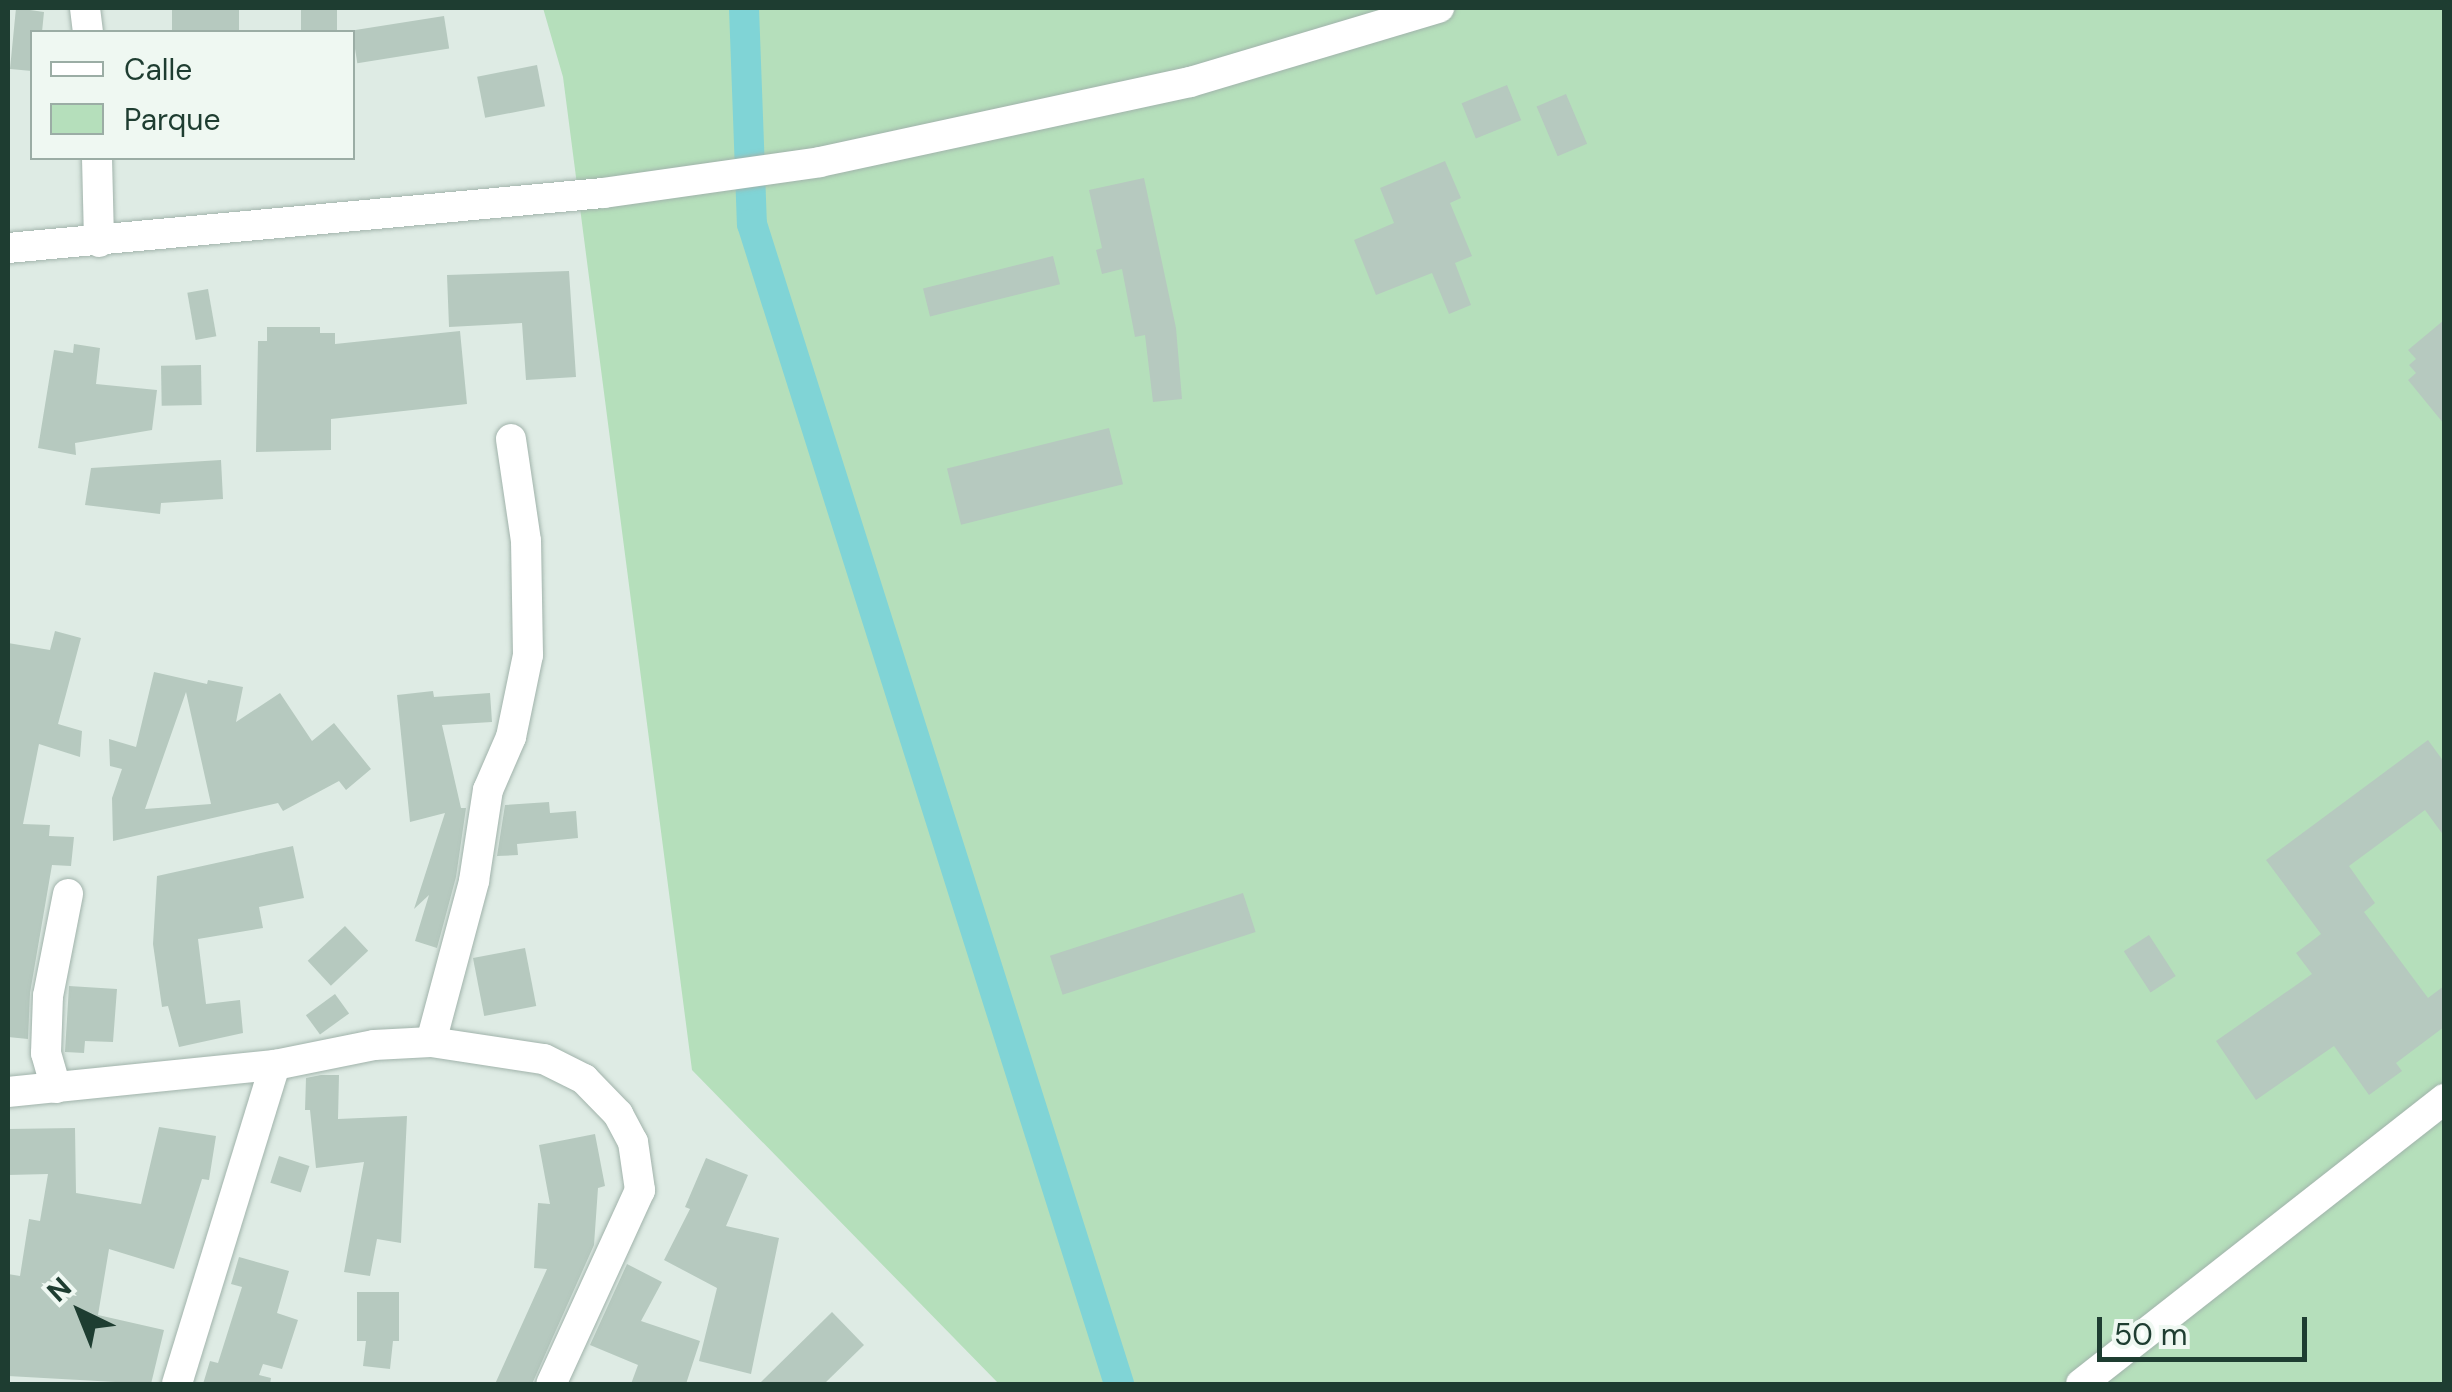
<!DOCTYPE html>
<style>
body{margin:0}
#map{position:relative;width:2452px;height:1392px;overflow:hidden;background:#deebe4;font-family:"DM Sans",sans-serif}
div>[style]{position:absolute}
[style*='--x']{left:calc(var(--x)*1px);top:calc(var(--y)*1px);width:calc(var(--w)*1px);rotate:calc(var(--a)*1deg)}
.green>*{inset:0;background:#b5dfbb}
.canal>*{height:30px;margin:-15px;padding:0 15px;transform-origin:15px;border-radius:15px;background:#80d4d6}
.building>*{inset:0;background:#b6c9bf;transform-origin:0 0}
.roads{filter:drop-shadow(0 0 2px #a1b3ab) drop-shadow(0 0 2px #a1b3ab)}
.street>*{height:30px;margin:-15px;padding:0 15px;transform-origin:15px;border-radius:15px;background:#fff}
span{translate:-50% -50%;white-space:nowrap;text-align:center;line-height:1.15;-webkit-text-stroke:8px #eff8f2;paint-order:stroke}
.frame{position:absolute;inset:0;border:10px solid #1e3d31;pointer-events:none}
.legend{position:absolute;left:30px;top:30px;width:325px;height:130px;box-sizing:border-box;background:#eff8f2;border:2px solid #9bada5;margin:0;padding:12px 18px;list-style:none;font-size:30px;color:#1e3d31}
.legend li{display:flex;align-items:center;gap:20px;height:50px}
.legend b{width:50px;border:2px solid #9bada5}
.north{position:absolute;left:30px;top:1262px;width:100px;height:100px;-webkit-text-stroke:8px #eff8f2;paint-order:stroke;rotate:317deg;font-size:28px;font-weight:700;line-height:40px;text-align:center;color:#1e3d31}
.north::after{content:'';display:block;margin:auto;width:35px;height:45px;background:#1e3d31;clip-path:polygon(50% 0,100% 100%,50% 72%,0 100%)}
.scale{position:absolute;left:2097px;top:1317px;width:210px;height:45px;box-sizing:border-box;border:5px solid #1e3d31;border-top:0;padding-left:12px;font-size:30px;line-height:35px;white-space:nowrap;color:#1e3d31;-webkit-text-stroke:8px #eff8f2;paint-order:stroke}
</style>
<div id="map">
<div class="green">
<i style="clip-path:polygon(543px 8px,2444px 8px,2444px 1384px,999px 1384px,692px 1070px,563px 77px)"></i>
</div>
<div class="canal">
<i style="--x:744;--y:8;--w:216;--a:87.9"></i>
<i style="--x:752;--y:224;--w:1217;--a:72.44"></i>
</div>
<div class="building">
<i style="clip-path:polygon(16px 8px,44px 12px,42px 32px,32px 32px,32px 71px,10px 69px)"></i>
<i style="left:172px;top:8px;width:67px;height:24px"></i>
<i style="left:301px;top:8px;width:36px;height:24px"></i>
<i style="left:444px;top:16px;width:33px;height:93px;rotate:81deg"></i>
<i style="left:537px;top:65px;width:42px;height:61px;rotate:79deg"></i>
<i style="left:1507px;top:85px;width:38px;height:49px;rotate:68deg"></i>
<i style="left:1566px;top:94px;width:54px;height:32px;rotate:67deg"></i>
<i style="clip-path:polygon(1445px 161px,1461px 198px,1450px 203px,1472px 256px,1455px 263px,1471px 305px,1449px 314px,1432px 273px,1376px 295px,1354px 240px,1394px 223px,1380px 188px)"></i>
<i style="clip-path:polygon(1144px 178px,1176px 328px,1182px 399px,1153px 402px,1145px 335px,1135px 337px,1122px 269px,1102px 274px,1096px 250px,1102px 248px,1089px 190px)"></i>
<i style="left:1053px;top:256px;width:29px;height:134px;rotate:76deg"></i>
<i style="clip-path:polygon(569px 271px,576px 377px,526px 380px,522px 323px,449px 327px,447px 275px)"></i>
<i style="left:208px;top:289px;width:48px;height:21px;rotate:80deg"></i>
<i style="clip-path:polygon(2444px 320px,2444px 424px,2408px 380px,2416px 373px,2409px 365px,2416px 359px,2408px 350px)"></i>
<i style="clip-path:polygon(267px 327px,320px 327px,320px 333px,335px 333px,335px 344px,460px 331px,467px 404px,331px 419px,331px 450px,256px 452px,258px 341px,267px 341px)"></i>
<i style="clip-path:polygon(74px 344px,100px 348px,96px 384px,157px 390px,152px 430px,75px 443px,76px 455px,38px 448px,54px 350px,73px 353px)"></i>
<i style="left:201px;top:365px;width:40px;height:40px;rotate:89deg"></i>
<i style="left:1109px;top:428px;width:58px;height:167px;rotate:76deg"></i>
<i style="clip-path:polygon(221px 460px,223px 499px,161px 503px,160px 514px,85px 505px,91px 468px)"></i>
<i style="clip-path:polygon(55px 631px,81px 638px,58px 724px,82px 731px,80px 757px,39px 744px,23px 824px,50px 825px,49px 836px,74px 837px,71px 866px,52px 865px,30px 993px,28px 1039px,8px 1037px,8px 643px,50px 650px)"></i>
<i style="clip-path:polygon(evenodd,154px 672px,207px 684px,208px 680px,243px 687px,236px 722px,280px 693px,312px 741px,334px 723px,371px 769px,346px 790px,339px 781px,283px 811px,278px 803px,113px 841px,112px 798px,122px 769px,110px 766px,109px 739px,136px 747px,154px 672px,186px 692px,211px 804px,145px 809px,186px 692px)"></i>
<i style="clip-path:polygon(433px 691px,434px 697px,490px 693px,492px 722px,442px 725px,461px 808px,466px 808px,456px 877px,437px 948px,415px 941px,429px 895px,414px 909px,445px 813px,410px 822px,397px 695px)"></i>
<i style="clip-path:polygon(2428px 740px,2444px 762px,2444px 836px,2425px 810px,2349px 866px,2375px 903px,2364px 912px,2428px 998px,2444px 986px,2444px 1027px,2396px 1063px,2402px 1071px,2369px 1095px,2334px 1046px,2256px 1100px,2216px 1041px,2312px 974px,2296px 953px,2321px 934px,2266px 860px)"></i>
<i style="clip-path:polygon(549px 802px,550px 813px,576px 811px,578px 838px,517px 844px,518px 855px,497px 856px,505px 805px)"></i>
<i style="clip-path:polygon(293px 846px,304px 898px,259px 907px,263px 928px,198px 939px,206px 1004px,240px 1000px,243px 1033px,179px 1047px,168px 1006px,162px 1007px,153px 944px,157px 876px)"></i>
<i style="left:1243px;top:893px;width:41px;height:203px;rotate:72deg"></i>
<i style="left:345px;top:926px;width:34px;height:51px;rotate:47deg"></i>
<i style="left:2149px;top:935px;width:49px;height:30px;rotate:57deg"></i>
<i style="left:525px;top:948px;width:59px;height:53px;rotate:79deg"></i>
<i style="clip-path:polygon(69px 986px,117px 989px,113px 1042px,85px 1041px,84px 1053px,65px 1052px)"></i>
<i style="left:335px;top:994px;width:24px;height:36px;rotate:54deg"></i>
<i style="clip-path:polygon(321px 1075px,339px 1075px,338px 1119px,407px 1116px,401px 1243px,377px 1239px,370px 1276px,344px 1272px,364px 1162px,316px 1168px,310px 1110px,305px 1110px,306px 1078px)"></i>
<i style="clip-path:polygon(159px 1127px,216px 1136px,209px 1180px,202px 1179px,174px 1269px,109px 1249px,98px 1315px,164px 1330px,151px 1384px,8px 1376px,8px 1274px,20px 1276px,29px 1219px,40px 1221px,48px 1174px,8px 1175px,8px 1129px,75px 1128px,76px 1193px,141px 1204px)"></i>
<i style="clip-path:polygon(595px 1134px,605px 1186px,598px 1188px,594px 1245px,532px 1384px,495px 1384px,547px 1269px,534px 1268px,538px 1203px,550px 1204px,539px 1145px)"></i>
<i style="left:279px;top:1156px;width:32px;height:28px;rotate:18deg"></i>
<i style="clip-path:polygon(706px 1158px,748px 1175px,726px 1226px,779px 1238px,751px 1374px,699px 1361px,717px 1288px,664px 1260px,690px 1209px,685px 1207px)"></i>
<i style="clip-path:polygon(239px 1257px,289px 1271px,277px 1313px,298px 1320px,282px 1369px,263px 1364px,259px 1375px,271px 1378px,270px 1384px,203px 1384px,210px 1361px,218px 1363px,242px 1287px,231px 1284px)"></i>
<i style="clip-path:polygon(627px 1264px,662px 1282px,641px 1321px,700px 1341px,686px 1384px,631px 1384px,638px 1365px,590px 1345px)"></i>
<i style="clip-path:polygon(357px 1292px,399px 1292px,399px 1341px,393px 1341px,390px 1369px,363px 1366px,366px 1341px,357px 1341px)"></i>
<i style="clip-path:polygon(832px 1312px,864px 1345px,824px 1384px,759px 1384px)"></i>
</div>
<div class="roads">
<div class="street">
<i style="--x:85;--y:8;--w:24;--a:83"></i>
<i style="--x:97;--y:158;--w:84;--a:88.6"></i>
<i style="--x:8;--y:248;--w:598;--a:-5.28"></i>
<i style="--x:603;--y:193;--w:219;--a:-8.1"></i>
<i style="--x:820;--y:162;--w:379;--a:-12.2"></i>
<i style="--x:1190;--y:82;--w:260;--a:-16.6"></i>
<i style="--x:431;--y:1042;--w:167;--a:-75"></i>
<i style="--x:474;--y:881;--w:92;--a:-81.3"></i>
<i style="--x:488;--y:790;--w:58;--a:-66.5"></i>
<i style="--x:511;--y:737;--w:84;--a:-78.3"></i>
<i style="--x:528;--y:655;--w:114;--a:-91"></i>
<i style="--x:526;--y:541;--w:103;--a:-98.4"></i>
<i style="--x:275;--y:1065;--w:101;--a:-11.4"></i>
<i style="--x:374;--y:1045;--w:57;--a:-3"></i>
<i style="--x:431;--y:1042;--w:114;--a:8.6"></i>
<i style="--x:544;--y:1059;--w:45;--a:26.6"></i>
<i style="--x:584;--y:1079;--w:49;--a:45.8"></i>
<i style="--x:618;--y:1114;--w:32;--a:62"></i>
<i style="--x:633;--y:1142;--w:49;--a:81.7"></i>
<i style="--x:640;--y:1190;--w:213;--a:114.6"></i>
<i style="--x:56;--y:1088;--w:36;--a:-106"></i>
<i style="--x:46;--y:1053;--w:57;--a:-88"></i>
<i style="--x:48;--y:996;--w:104;--a:-78.9"></i>
<i style="--x:8;--y:1092;--w:268;--a:-5.8"></i>
<i style="--x:275;--y:1065;--w:334;--a:107.1"></i>
<i style="--x:2081;--y:1384;--w:462;--a:-38.1"></i>
</div>
</div>
<div class="frame"></div>
<ul class="legend">
<li><b style="height:12px;background:#fff"></b>Calle</li>
<li><b style="height:28px;background:#b5dfbb"></b>Parque</li>
</ul>
<div class="north">N</div>
<div class="scale">50 m</div>
</div>
